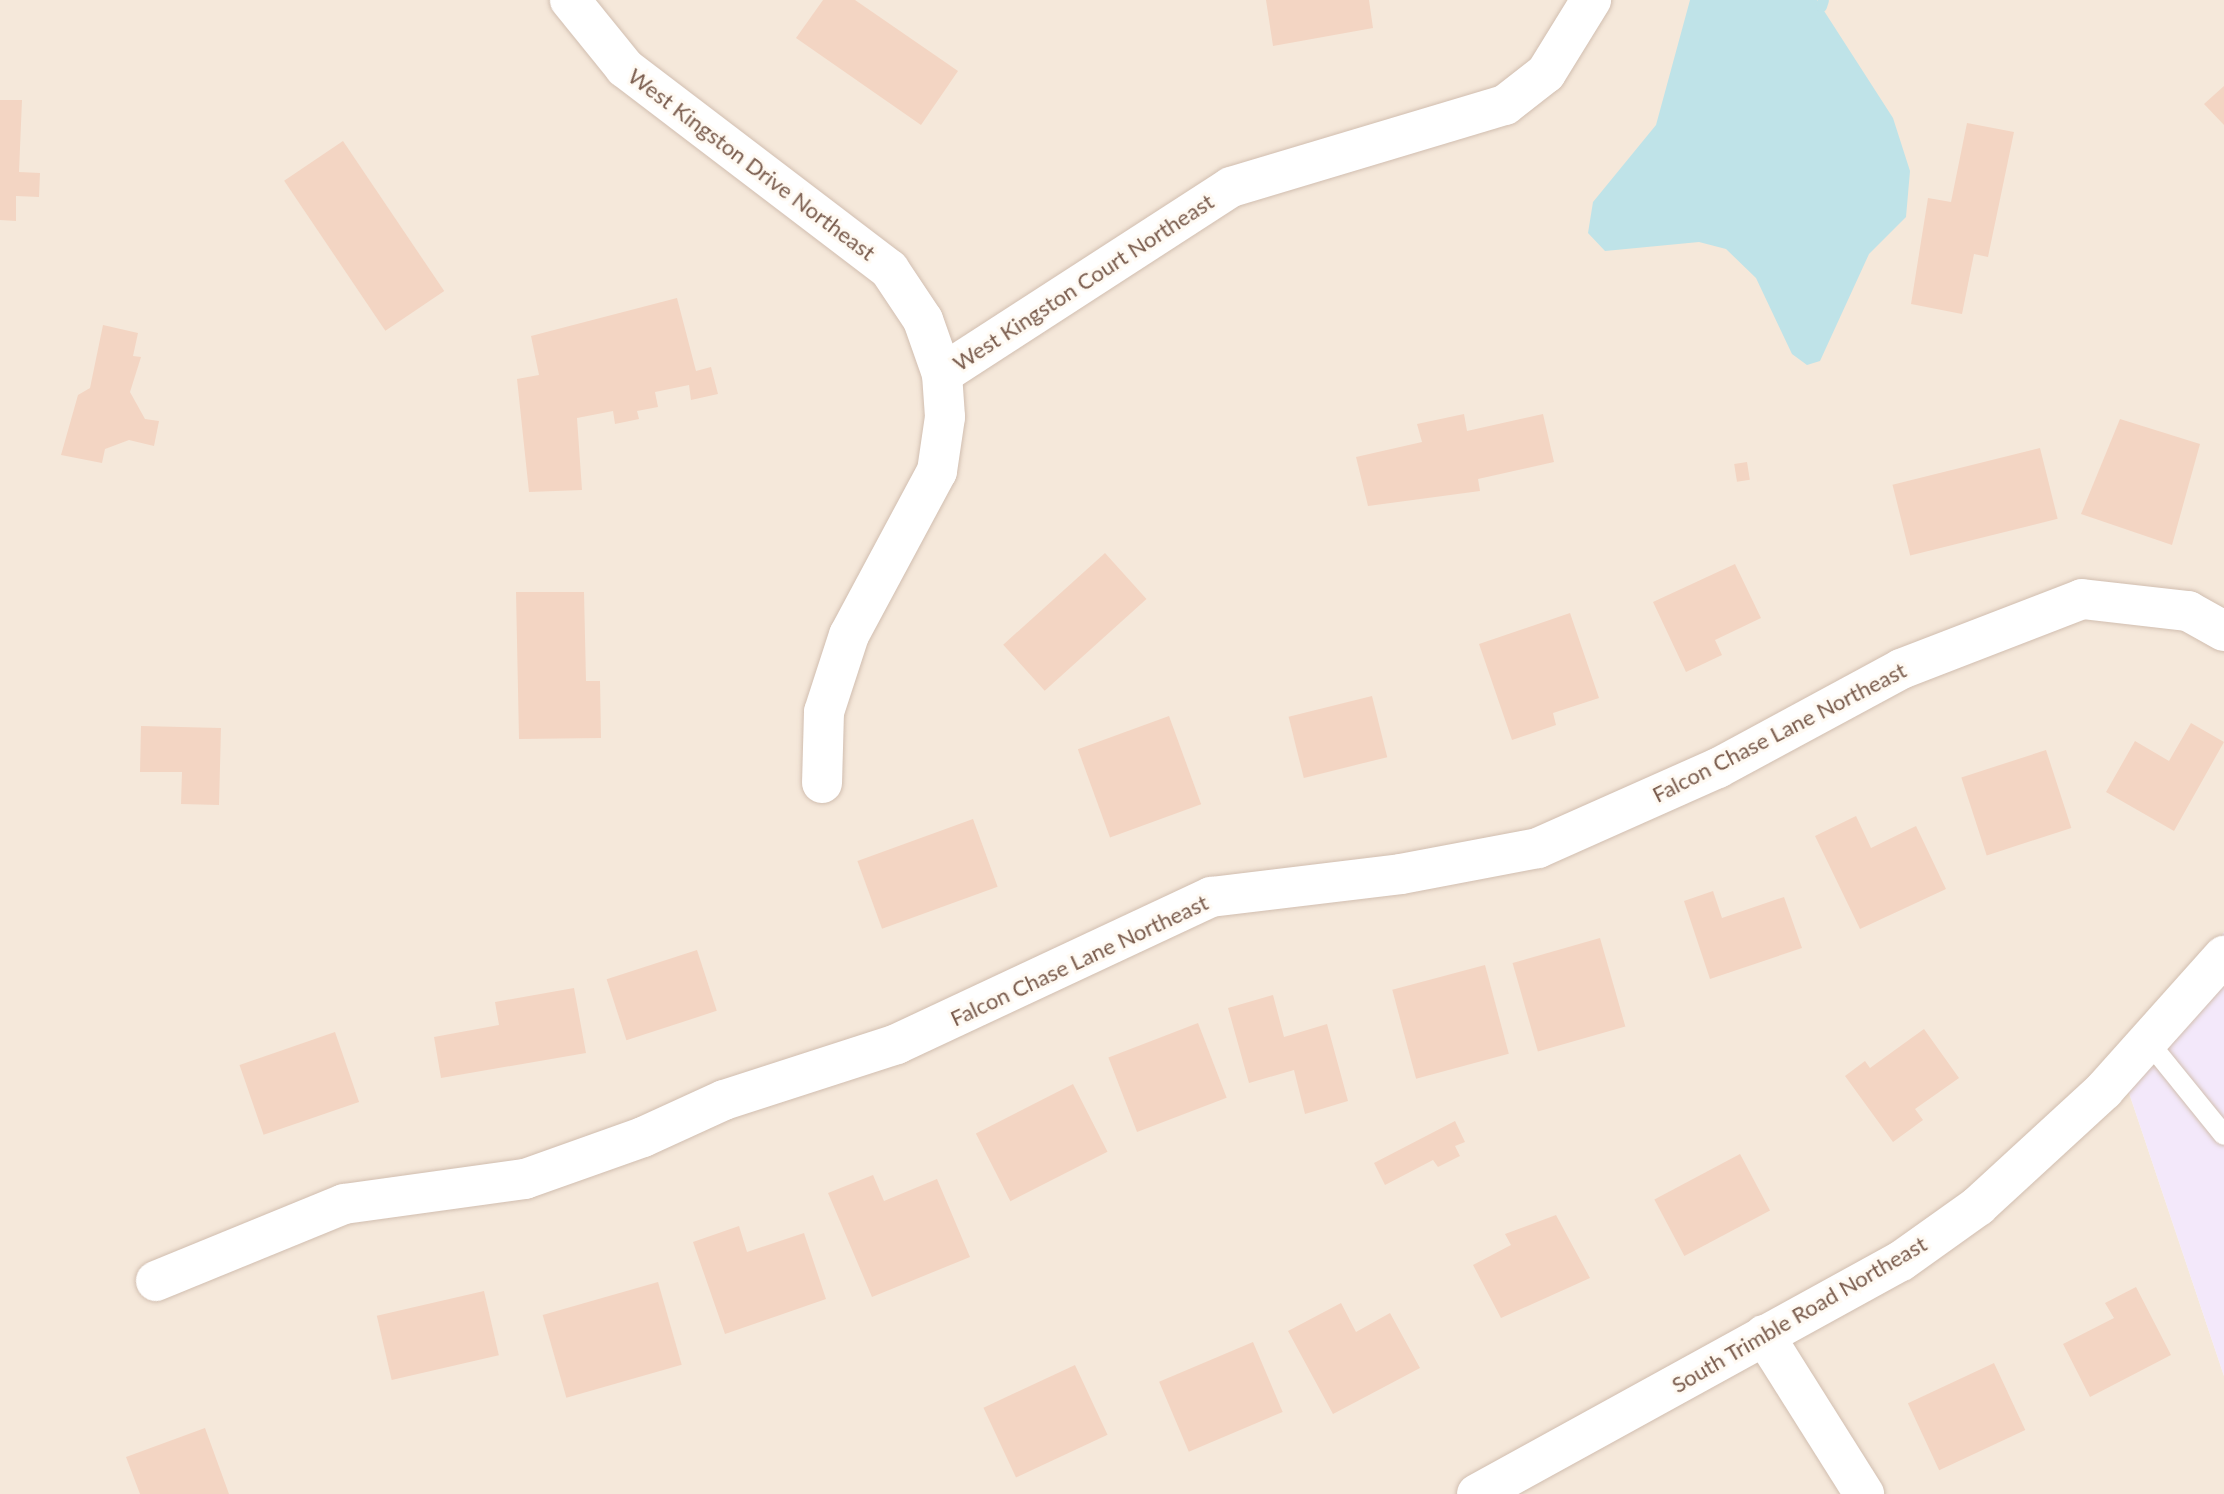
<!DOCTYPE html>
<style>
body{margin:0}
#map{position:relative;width:2224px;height:1494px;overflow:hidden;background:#fdf6ec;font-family:Lato,sans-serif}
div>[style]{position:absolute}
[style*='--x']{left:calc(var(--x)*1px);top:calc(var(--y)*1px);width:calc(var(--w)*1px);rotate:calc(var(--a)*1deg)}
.residential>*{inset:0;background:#f5e8da}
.education>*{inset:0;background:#f3e8fa}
.water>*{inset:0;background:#bfe3e8}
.stream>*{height:11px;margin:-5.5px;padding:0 5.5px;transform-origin:5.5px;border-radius:5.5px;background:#bfe3e8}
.building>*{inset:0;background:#f3d5c3;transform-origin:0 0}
.roads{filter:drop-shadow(0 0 2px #d1beb0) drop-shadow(0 0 2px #d1beb0)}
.lane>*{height:20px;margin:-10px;padding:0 10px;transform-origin:10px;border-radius:10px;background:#fff}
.street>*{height:40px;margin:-20px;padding:0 20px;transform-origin:20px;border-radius:20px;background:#fff}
span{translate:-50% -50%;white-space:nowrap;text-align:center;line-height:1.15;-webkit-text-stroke:6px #fffaf3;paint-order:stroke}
.street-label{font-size:22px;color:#7a5c4d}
</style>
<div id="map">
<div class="residential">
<i style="clip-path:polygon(0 0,2224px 0,2224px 932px,2125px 1081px,2224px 1376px,2224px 1494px,0 1494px)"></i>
</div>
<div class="education">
<i style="clip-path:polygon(2224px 932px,2224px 1376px,2125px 1081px)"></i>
</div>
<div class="water">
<i style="clip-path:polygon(1690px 0,1817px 0,1893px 118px,1910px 171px,1906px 217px,1869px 254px,1820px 361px,1807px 365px,1792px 354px,1756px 278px,1726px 249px,1699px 242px,1605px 251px,1588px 233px,1593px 202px,1656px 125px)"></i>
</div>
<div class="stream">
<i style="--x:1821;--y:6;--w:6;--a:-72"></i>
</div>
<div class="building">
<i style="clip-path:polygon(823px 0,855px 0,958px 71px,921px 125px,796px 38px)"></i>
<i style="clip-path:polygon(1266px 0,1369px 0,1373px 28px,1273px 46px)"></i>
<i style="clip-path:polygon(2224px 86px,2224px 125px,2204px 104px)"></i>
<i style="clip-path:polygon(0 100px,22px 100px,19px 172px,40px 173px,39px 197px,16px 196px,16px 221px,0 220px)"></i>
<i style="clip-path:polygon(1967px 123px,2014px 132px,1988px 257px,1974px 254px,1962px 314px,1911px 304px,1928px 198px,1951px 202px)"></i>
<i style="left:343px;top:141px;width:181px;height:71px;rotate:56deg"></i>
<i style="clip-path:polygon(677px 298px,696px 371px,711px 367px,718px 394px,691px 400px,689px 385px,655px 392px,658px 407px,637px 411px,639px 419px,615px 424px,613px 411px,577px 418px,582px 490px,529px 492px,517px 379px,539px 375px,531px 336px)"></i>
<i style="clip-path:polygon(103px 325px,138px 333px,133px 356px,141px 357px,130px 392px,145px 419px,159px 421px,154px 446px,129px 440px,105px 449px,102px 463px,61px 455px,78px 395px,90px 388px)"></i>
<i style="clip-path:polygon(1464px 414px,1467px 431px,1543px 414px,1554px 462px,1478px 479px,1480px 491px,1368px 506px,1356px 457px,1422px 442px,1417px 424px)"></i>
<i style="clip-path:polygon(2120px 419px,2200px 444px,2172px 545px,2081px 514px)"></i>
<i style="left:2040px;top:448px;width:73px;height:152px;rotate:76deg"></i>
<i style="left:1747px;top:462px;width:18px;height:13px;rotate:81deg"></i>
<i style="left:1105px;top:553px;width:62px;height:137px;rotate:48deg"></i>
<i style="clip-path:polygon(1735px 564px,1761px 618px,1715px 640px,1722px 655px,1686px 672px,1653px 602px)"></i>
<i style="clip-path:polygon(516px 592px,584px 592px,586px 681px,600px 681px,601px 738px,519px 739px)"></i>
<i style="clip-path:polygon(1570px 613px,1599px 698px,1553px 713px,1556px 725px,1512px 740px,1479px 644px)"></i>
<i style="left:1372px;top:696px;width:63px;height:86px;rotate:76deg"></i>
<i style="left:1169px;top:716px;width:94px;height:97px;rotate:70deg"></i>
<i style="clip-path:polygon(2191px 723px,2224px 742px,2174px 831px,2106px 792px,2135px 741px,2169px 761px)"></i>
<i style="clip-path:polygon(141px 726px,221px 728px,219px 805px,181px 804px,182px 772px,140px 772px)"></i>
<i style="left:2046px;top:750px;width:82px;height:89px;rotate:72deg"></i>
<i style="clip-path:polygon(1856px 816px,1871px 848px,1916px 826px,1946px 889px,1860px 929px,1815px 836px)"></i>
<i style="left:973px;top:819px;width:72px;height:123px;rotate:70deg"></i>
<i style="clip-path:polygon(1713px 891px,1722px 918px,1784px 897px,1802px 948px,1710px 979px,1684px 901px)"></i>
<i style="left:1600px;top:938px;width:92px;height:91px;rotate:74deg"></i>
<i style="left:697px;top:950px;width:64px;height:95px;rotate:72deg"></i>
<i style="left:1485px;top:965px;width:92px;height:96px;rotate:75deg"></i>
<i style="clip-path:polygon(574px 988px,586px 1053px,441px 1078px,434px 1037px,499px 1025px,495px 1002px)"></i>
<i style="clip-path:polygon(1273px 995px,1284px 1037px,1327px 1024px,1348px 1101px,1305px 1114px,1294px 1070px,1249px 1083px,1228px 1008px)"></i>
<i style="left:1198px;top:1023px;width:80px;height:96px;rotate:69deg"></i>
<i style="clip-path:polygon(1924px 1029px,1959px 1078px,1915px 1109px,1923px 1120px,1893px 1142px,1845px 1076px,1865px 1061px,1870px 1068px)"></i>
<i style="left:335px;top:1032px;width:74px;height:101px;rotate:71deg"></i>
<i style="left:1073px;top:1084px;width:76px;height:109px;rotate:63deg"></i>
<i style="clip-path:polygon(1455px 1121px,1465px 1142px,1455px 1146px,1460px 1156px,1438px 1167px,1433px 1160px,1385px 1185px,1374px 1163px)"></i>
<i style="left:1740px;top:1154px;width:64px;height:97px;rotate:62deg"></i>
<i style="clip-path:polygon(873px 1175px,884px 1201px,937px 1179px,970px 1257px,872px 1297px,828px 1193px)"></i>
<i style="clip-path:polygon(1556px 1215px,1590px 1278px,1501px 1318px,1473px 1265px,1511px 1245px,1505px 1234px)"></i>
<i style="clip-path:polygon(739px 1226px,747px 1252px,804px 1233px,826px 1299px,725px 1334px,693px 1242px)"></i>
<i style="left:658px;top:1282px;width:86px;height:120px;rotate:74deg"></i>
<i style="clip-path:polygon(2136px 1287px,2171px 1355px,2090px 1397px,2063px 1344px,2114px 1318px,2105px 1303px)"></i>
<i style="left:484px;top:1291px;width:66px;height:110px;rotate:77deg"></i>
<i style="clip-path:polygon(1341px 1303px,1356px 1332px,1390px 1313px,1420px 1368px,1333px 1414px,1288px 1331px)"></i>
<i style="left:1253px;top:1342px;width:76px;height:102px;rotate:67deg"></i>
<i style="left:1994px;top:1363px;width:74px;height:95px;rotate:65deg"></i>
<i style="left:1075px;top:1365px;width:77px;height:101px;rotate:65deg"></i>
<i style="clip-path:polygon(205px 1428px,229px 1494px,140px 1494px,126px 1457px)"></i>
</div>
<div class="roads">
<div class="lane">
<i style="--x:2147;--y:1040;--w:122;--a:51"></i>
</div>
<div class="street">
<i style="--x:570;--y:0;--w:87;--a:51"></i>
<i style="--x:625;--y:68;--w:332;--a:37.3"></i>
<i style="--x:889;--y:269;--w:61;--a:56.3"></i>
<i style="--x:923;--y:320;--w:57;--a:70.6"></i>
<i style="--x:942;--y:374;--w:43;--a:86"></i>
<i style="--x:945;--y:417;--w:55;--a:98.4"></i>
<i style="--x:937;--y:471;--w:186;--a:118.2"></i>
<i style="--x:849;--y:635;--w:81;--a:108"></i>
<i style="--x:824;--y:712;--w:71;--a:91.6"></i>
<i style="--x:942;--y:374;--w:344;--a:-32.9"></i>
<i style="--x:1231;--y:187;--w:286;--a:-16.7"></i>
<i style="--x:1505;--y:105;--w:52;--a:-38"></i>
<i style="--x:1546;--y:73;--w:86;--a:-58.3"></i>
<i style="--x:156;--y:1281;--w:203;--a:-22.3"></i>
<i style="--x:344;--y:1204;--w:183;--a:-7.9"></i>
<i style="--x:525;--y:1179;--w:125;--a:-19.6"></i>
<i style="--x:643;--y:1137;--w:89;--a:-24.6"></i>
<i style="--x:724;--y:1100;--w:182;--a:-17.9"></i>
<i style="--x:897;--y:1044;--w:347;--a:-25.1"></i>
<i style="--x:1211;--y:897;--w:191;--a:-6.9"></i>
<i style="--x:1401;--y:874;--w:139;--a:-10.7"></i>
<i style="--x:1538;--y:848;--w:197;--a:-24"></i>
<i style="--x:1718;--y:768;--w:208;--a:-28.4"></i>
<i style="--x:1901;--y:669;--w:194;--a:-21.1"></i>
<i style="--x:2082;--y:599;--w:107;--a:6.5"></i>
<i style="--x:2188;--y:611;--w:41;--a:29.1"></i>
<i style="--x:1764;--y:1335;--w:188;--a:57.8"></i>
<i style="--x:1477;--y:1494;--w:484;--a:-28.8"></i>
<i style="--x:1901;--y:1261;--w:95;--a:-35.5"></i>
<i style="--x:1978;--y:1206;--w:171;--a:-42.6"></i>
<i style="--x:2104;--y:1090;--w:180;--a:-48.2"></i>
</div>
</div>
<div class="street-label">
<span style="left:752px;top:164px;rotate:37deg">West Kingston Drive Northeast</span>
<span style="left:1083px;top:282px;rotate:-33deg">West Kingston Court Northeast</span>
<span style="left:1779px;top:732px;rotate:-27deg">Falcon Chase Lane Northeast</span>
<span style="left:1079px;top:960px;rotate:-25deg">Falcon Chase Lane Northeast</span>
<span style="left:1799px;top:1314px;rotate:-30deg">South Trimble Road Northeast</span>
</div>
</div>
